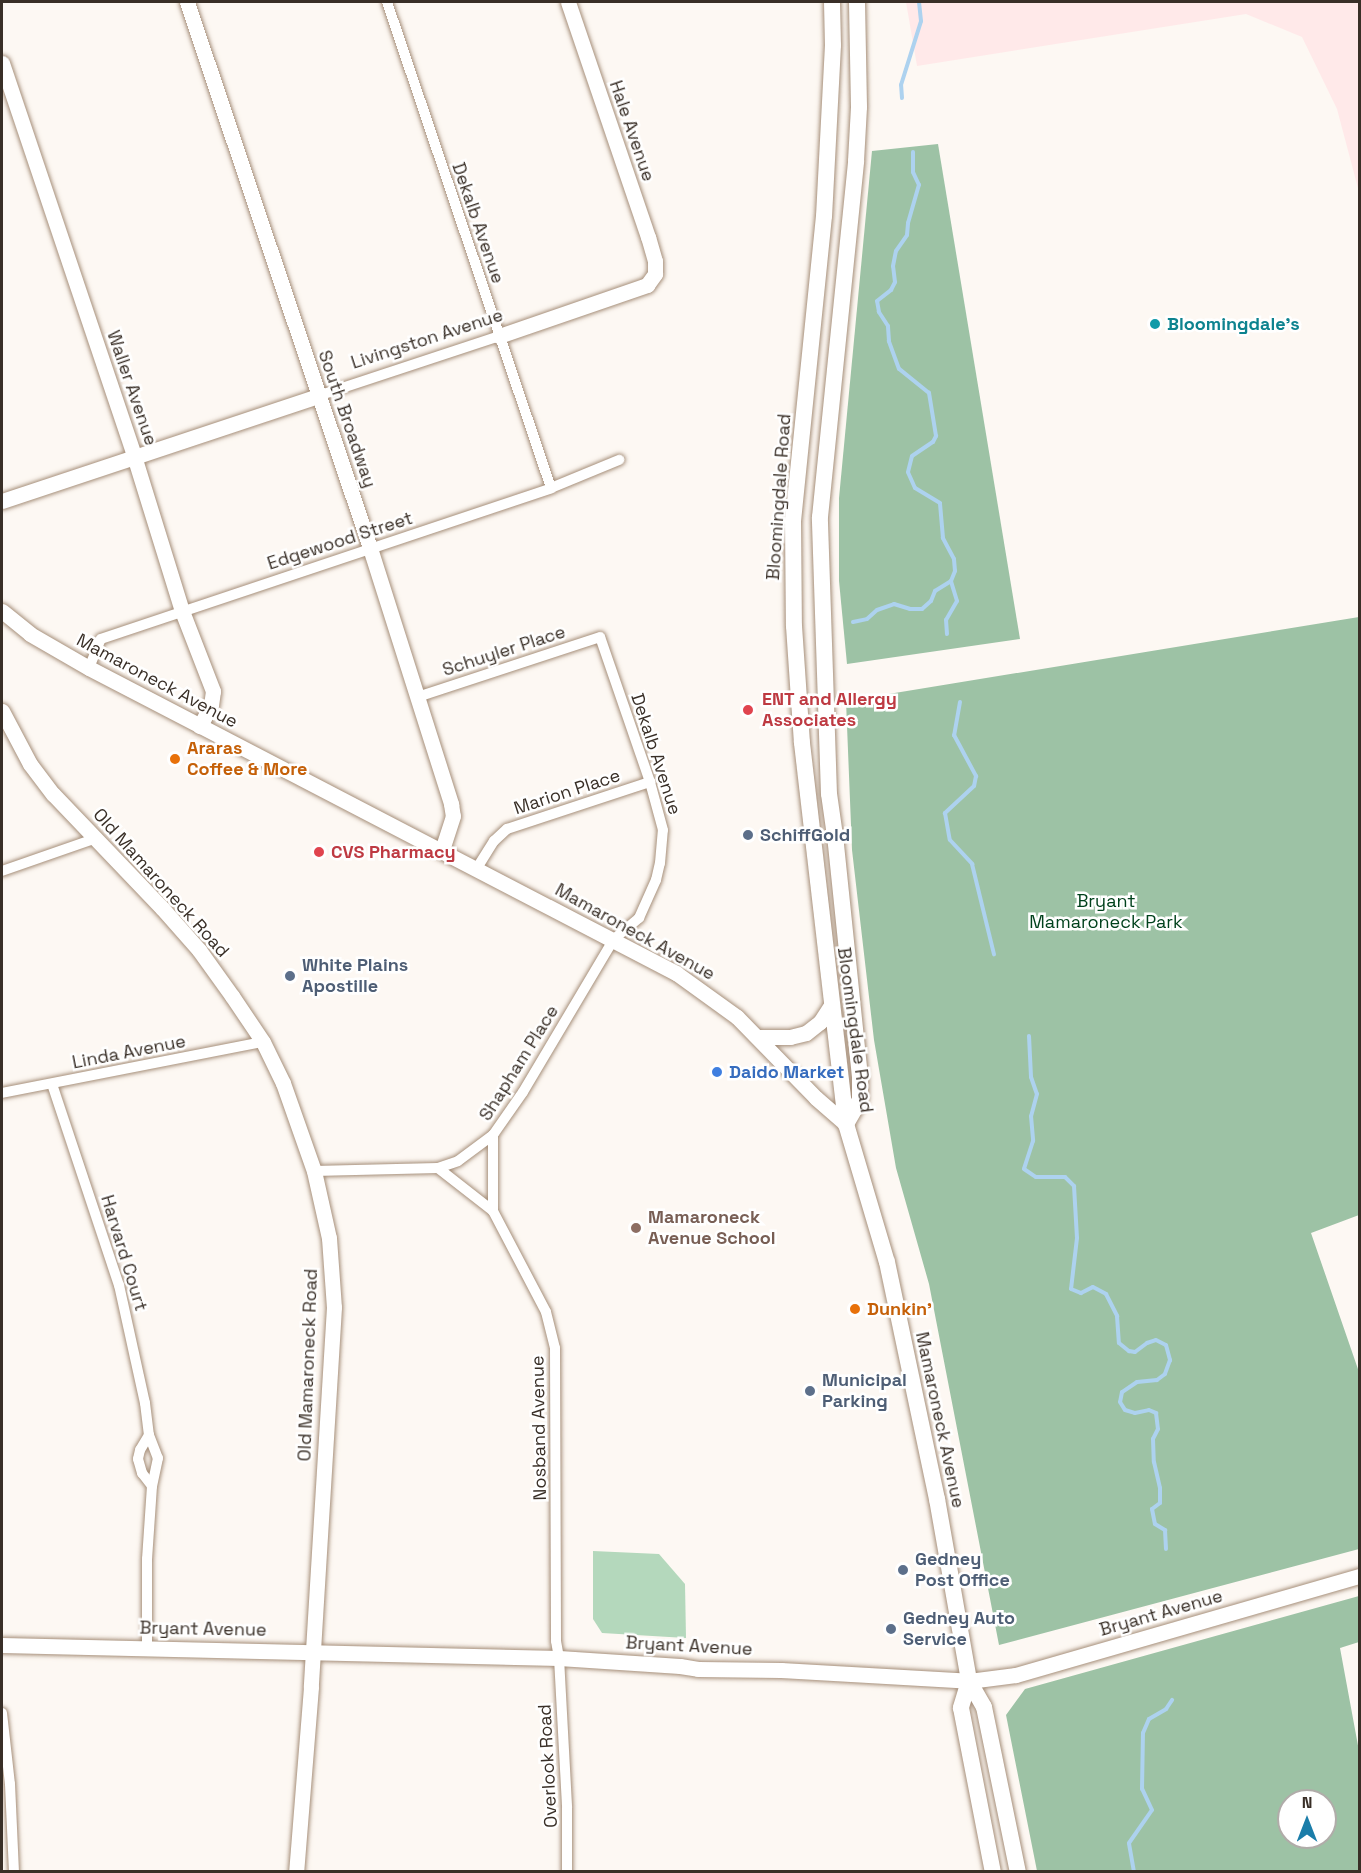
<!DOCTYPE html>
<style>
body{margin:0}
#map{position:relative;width:1361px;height:1873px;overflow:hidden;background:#fdf8f3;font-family:"Space Grotesk",sans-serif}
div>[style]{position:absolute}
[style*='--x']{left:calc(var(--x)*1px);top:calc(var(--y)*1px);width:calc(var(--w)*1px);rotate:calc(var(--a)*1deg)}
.medical>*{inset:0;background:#ffe9e9}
.green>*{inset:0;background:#b4d8bc}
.forest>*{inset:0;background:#9dc2a5}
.stream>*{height:4px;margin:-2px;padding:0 2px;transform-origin:2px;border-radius:2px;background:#add2ef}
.roads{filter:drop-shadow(0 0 2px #a68f7a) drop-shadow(0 0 2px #a68f7a)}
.street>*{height:10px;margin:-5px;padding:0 5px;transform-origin:5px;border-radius:5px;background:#fff}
.secondary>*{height:15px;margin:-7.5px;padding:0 7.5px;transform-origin:7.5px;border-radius:7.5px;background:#fff}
.primary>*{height:16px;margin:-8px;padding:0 8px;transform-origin:8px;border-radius:8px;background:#fff}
.dots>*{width:16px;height:16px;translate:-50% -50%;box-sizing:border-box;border:3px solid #fff;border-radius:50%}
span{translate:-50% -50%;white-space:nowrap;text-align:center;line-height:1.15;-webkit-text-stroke:5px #fff;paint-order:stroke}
.street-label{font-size:18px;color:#392f27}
.culture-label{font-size:18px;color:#0d838f;font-weight:700}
.left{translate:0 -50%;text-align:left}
.health-label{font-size:18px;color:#be3a42;font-weight:700}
.food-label{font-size:18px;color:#c56008;font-weight:700}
.service-label{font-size:18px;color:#4e5e75;font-weight:700}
.park-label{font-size:18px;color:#00411c}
.shop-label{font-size:18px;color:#366cbe;font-weight:700}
.education-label{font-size:18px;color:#785e54;font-weight:700}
.frame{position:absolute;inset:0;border:3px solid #392f27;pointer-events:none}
.north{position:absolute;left:1277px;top:1789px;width:60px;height:60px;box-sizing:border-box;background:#fff;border:2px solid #b0aca9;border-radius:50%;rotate:0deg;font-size:16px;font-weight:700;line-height:24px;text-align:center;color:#392f27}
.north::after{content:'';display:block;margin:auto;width:21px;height:27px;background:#1b7da9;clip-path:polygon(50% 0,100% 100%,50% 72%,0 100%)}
</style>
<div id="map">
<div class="medical">
<i style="clip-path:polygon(906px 2px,1359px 2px,1359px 192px,1337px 109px,1302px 37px,1246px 14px,917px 66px)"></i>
</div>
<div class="green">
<i style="clip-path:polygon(593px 1551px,659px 1554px,685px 1584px,686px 1638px,602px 1633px,593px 1619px)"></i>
</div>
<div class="forest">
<i style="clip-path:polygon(938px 144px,1020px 639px,847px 664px,839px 581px,839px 498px,872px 151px)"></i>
<i style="clip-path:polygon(1359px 617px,1359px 1215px,1311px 1233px,1359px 1372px,1359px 1549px,999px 1645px,929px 1284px,896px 1168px,874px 1040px,852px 850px,846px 701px)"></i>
<i style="clip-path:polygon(evenodd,1359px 1596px,1359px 1642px,1340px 1648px,1359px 1751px,1359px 1871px,1037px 1871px,1006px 1715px,1025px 1689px,1359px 1596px,1289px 1801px,1325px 1801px,1325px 1837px,1289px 1837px,1289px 1801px)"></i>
</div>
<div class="stream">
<i style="--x:902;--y:98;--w:13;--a:-94"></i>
<i style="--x:901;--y:85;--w:67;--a:-72.6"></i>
<i style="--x:921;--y:21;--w:19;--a:-96"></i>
<i style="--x:853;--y:622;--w:14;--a:-12"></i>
<i style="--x:867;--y:619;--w:13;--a:-42"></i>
<i style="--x:877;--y:610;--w:18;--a:-19"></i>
<i style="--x:894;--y:604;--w:17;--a:17"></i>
<i style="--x:910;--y:609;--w:12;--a:0"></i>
<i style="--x:922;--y:609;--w:12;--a:-42"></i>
<i style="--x:931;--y:601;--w:11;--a:-68"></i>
<i style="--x:935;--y:591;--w:19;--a:-32"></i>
<i style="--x:951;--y:581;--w:11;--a:-68"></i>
<i style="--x:955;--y:571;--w:12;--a:-95"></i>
<i style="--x:954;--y:559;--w:24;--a:-118"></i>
<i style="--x:943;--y:538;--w:35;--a:-95"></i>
<i style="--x:940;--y:503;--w:29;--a:-149"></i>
<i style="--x:915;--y:488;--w:17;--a:-114"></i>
<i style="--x:908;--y:472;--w:16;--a:-76"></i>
<i style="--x:912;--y:456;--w:25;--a:-34"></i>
<i style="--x:933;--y:442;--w:7;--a:-63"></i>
<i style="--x:936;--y:436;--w:44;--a:-99.2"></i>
<i style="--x:929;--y:393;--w:38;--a:-141"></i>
<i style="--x:899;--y:369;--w:30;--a:-110"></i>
<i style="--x:889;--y:341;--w:15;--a:-94"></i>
<i style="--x:888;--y:326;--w:17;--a:-123"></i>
<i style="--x:879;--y:312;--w:11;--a:-100"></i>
<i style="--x:877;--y:301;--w:18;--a:-38"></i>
<i style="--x:891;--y:290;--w:9;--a:-63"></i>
<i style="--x:895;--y:282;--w:16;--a:-97"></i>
<i style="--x:893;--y:266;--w:15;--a:-79"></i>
<i style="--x:896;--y:251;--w:19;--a:-55"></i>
<i style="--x:907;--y:235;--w:12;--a:-85"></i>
<i style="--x:908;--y:223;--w:40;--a:-74"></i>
<i style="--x:919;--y:185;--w:14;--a:-115"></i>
<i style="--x:913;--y:172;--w:20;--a:-90"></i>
<i style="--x:947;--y:634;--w:14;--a:-94"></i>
<i style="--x:946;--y:620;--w:22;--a:-60"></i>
<i style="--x:957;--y:601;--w:21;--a:-107"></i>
<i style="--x:960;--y:702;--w:34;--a:100"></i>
<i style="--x:954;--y:735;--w:47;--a:61.8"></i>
<i style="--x:976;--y:776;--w:10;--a:101"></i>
<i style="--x:974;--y:786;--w:40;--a:137"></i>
<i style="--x:945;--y:813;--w:27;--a:80"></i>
<i style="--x:950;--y:840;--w:33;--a:47"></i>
<i style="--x:972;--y:864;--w:93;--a:76.3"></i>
<i style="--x:1029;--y:1036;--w:41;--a:87.2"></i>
<i style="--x:1031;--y:1077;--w:18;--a:71"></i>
<i style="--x:1037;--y:1094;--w:23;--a:105"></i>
<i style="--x:1031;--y:1116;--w:25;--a:85"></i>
<i style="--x:1033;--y:1141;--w:29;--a:108"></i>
<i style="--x:1024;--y:1169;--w:14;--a:34"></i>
<i style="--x:1036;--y:1177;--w:29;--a:0"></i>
<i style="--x:1065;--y:1177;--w:13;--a:45"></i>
<i style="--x:1074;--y:1186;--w:52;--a:86.7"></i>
<i style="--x:1077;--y:1238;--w:51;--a:96.7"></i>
<i style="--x:1071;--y:1289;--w:11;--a:22"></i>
<i style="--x:1081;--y:1293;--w:13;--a:-27"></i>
<i style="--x:1093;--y:1287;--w:15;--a:28"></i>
<i style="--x:1106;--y:1294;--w:25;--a:63"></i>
<i style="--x:1117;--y:1316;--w:27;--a:86"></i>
<i style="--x:1119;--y:1343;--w:13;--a:39"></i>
<i style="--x:1129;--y:1351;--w:6;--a:9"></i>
<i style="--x:1135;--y:1352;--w:15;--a:-37"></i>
<i style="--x:1147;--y:1343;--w:9;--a:-18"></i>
<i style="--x:1156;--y:1340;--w:11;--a:27"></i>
<i style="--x:1166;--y:1345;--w:16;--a:75"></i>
<i style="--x:1170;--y:1360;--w:15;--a:110"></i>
<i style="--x:1165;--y:1374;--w:10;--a:143"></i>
<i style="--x:1157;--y:1380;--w:20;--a:174"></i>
<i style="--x:1137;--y:1382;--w:18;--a:146"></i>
<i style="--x:1122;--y:1392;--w:10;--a:101"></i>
<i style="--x:1120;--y:1402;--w:9;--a:58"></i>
<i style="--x:1125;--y:1410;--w:10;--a:17"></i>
<i style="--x:1135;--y:1413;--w:14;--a:-12"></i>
<i style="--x:1149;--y:1410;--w:8;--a:23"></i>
<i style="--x:1156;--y:1413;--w:16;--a:83"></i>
<i style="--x:1158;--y:1429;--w:11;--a:117"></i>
<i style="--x:1153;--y:1439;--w:23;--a:88"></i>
<i style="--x:1154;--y:1462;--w:27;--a:77"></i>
<i style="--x:1160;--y:1488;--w:15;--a:90"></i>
<i style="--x:1160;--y:1503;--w:10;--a:143"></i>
<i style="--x:1152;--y:1509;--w:15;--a:79"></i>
<i style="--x:1155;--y:1524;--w:12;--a:31"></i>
<i style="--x:1165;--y:1530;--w:19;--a:87"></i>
<i style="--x:1134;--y:1872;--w:29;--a:-100"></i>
<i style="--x:1129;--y:1843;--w:40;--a:-55.1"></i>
<i style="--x:1152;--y:1810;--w:23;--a:-115"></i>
<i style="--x:1142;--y:1789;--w:56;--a:-89"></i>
<i style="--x:1143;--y:1733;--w:15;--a:-67"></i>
<i style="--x:1149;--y:1719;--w:20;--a:-30"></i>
<i style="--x:1166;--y:1709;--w:11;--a:-56"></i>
</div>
<div class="roads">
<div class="street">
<i style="--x:387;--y:2;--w:513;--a:71.35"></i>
<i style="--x:318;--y:396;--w:191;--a:-18.3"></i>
<i style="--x:89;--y:668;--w:31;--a:-68"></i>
<i style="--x:101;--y:639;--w:475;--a:-18.5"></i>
<i style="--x:551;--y:488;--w:74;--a:-22.4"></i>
<i style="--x:477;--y:868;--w:32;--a:-58"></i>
<i style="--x:494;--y:841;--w:18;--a:-43"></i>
<i style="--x:507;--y:829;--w:151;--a:-18.2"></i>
<i style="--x:2;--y:871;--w:101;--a:-19.2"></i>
<i style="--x:52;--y:1084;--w:212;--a:71.6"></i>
<i style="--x:119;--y:1285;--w:121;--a:77.6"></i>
<i style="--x:145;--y:1403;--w:32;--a:83"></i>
<i style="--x:149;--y:1435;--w:25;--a:69"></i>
<i style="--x:158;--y:1458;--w:29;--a:102"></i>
<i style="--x:152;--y:1486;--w:73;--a:93.9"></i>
<i style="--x:147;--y:1559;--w:88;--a:90"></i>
<i style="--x:2;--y:1093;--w:266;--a:-11.1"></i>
<i style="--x:493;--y:1135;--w:76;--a:90"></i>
<i style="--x:438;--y:1168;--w:70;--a:38"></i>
<i style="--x:493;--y:1211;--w:114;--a:62.3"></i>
<i style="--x:546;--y:1312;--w:37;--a:76"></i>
<i style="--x:555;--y:1348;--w:293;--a:89.8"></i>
<i style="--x:556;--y:1641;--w:17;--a:80"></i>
<i style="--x:559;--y:1658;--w:150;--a:86.9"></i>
<i style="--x:567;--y:1808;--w:64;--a:90"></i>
<i style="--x:314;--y:1171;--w:124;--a:-1.4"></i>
<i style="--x:438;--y:1168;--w:21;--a:-19"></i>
<i style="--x:458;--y:1161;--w:44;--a:-36.6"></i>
<i style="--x:493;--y:1135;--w:52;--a:-55.1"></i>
<i style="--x:523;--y:1092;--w:178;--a:-59.3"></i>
<i style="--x:614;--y:939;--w:33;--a:-40"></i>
<i style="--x:639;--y:918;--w:42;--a:-65.9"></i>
<i style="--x:656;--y:880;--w:17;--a:-77"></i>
<i style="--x:660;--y:863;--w:33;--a:-85"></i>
<i style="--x:663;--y:830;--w:50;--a:-105.2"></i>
<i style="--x:650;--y:782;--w:153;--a:-109"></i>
<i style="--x:600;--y:637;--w:192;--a:161.8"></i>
<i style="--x:149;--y:1435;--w:17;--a:121"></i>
<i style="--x:140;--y:1450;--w:9;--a:103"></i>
<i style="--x:138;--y:1459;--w:15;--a:74"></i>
<i style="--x:142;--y:1473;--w:16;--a:52"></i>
<i style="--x:2;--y:1713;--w:71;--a:83.6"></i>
<i style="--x:10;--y:1784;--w:88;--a:87.4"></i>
</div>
<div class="secondary">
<i style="--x:187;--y:2;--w:576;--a:71.47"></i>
<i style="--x:370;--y:548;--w:269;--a:72.4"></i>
<i style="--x:451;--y:804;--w:12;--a:81"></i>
<i style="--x:453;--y:816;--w:36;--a:108"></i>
<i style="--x:2;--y:63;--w:415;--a:71.4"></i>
<i style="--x:134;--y:456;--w:162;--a:72.8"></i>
<i style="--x:182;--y:611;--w:86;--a:68.8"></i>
<i style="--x:213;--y:691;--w:14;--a:98"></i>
<i style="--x:211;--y:705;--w:24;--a:118"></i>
<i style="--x:499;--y:336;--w:157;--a:-19"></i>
<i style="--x:647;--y:285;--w:14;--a:-54"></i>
<i style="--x:655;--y:274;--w:13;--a:-90"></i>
<i style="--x:655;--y:261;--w:25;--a:-106"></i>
<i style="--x:648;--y:237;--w:248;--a:-108.8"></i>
<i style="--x:2;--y:501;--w:333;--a:-18.4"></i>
<i style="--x:2;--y:611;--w:36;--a:39"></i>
<i style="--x:30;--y:634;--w:68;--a:30"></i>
<i style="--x:89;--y:668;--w:662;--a:27.46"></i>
<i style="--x:676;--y:973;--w:75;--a:35.8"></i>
<i style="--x:737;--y:1017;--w:113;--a:45.7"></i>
<i style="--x:816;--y:1098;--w:40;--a:41"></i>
<i style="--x:2;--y:711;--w:60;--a:62.2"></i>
<i style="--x:30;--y:764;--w:38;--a:53"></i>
<i style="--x:53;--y:794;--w:158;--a:46.3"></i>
<i style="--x:162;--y:908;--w:56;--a:48.6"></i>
<i style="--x:199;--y:950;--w:57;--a:54.3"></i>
<i style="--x:232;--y:996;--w:55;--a:56"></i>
<i style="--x:263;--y:1042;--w:46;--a:64"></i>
<i style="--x:283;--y:1083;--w:93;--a:70.6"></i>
<i style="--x:314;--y:1171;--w:69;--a:77.4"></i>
<i style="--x:329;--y:1238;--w:69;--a:85.9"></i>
<i style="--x:334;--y:1307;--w:381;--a:93.5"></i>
<i style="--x:311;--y:1687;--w:186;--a:94.6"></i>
<i style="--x:760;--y:1037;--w:30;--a:0"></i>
<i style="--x:790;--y:1037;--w:16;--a:-14"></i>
<i style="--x:806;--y:1033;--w:18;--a:-38"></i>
<i style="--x:820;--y:1022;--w:20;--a:-57"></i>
<i style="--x:2;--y:1645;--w:557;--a:1.34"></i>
<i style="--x:559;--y:1658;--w:121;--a:3.8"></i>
<i style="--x:680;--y:1666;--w:18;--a:9"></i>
<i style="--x:698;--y:1669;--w:83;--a:0.7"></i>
<i style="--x:781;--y:1670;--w:188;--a:3.3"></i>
<i style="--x:969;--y:1681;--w:47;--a:-7.3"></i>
<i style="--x:1016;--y:1675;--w:358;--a:-16.1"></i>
</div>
<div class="primary">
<i style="--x:832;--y:2;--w:43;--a:88.7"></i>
<i style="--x:833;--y:45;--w:171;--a:93"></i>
<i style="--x:824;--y:216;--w:306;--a:95.8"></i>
<i style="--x:793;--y:520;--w:106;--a:89.5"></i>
<i style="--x:794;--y:626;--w:117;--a:86.1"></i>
<i style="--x:802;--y:743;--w:384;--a:83.4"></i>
<i style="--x:846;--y:1124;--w:144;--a:73.5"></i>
<i style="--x:887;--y:1262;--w:242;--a:78.1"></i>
<i style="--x:937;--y:1499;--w:185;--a:80"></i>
<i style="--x:969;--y:1681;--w:30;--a:60"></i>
<i style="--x:984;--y:1707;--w:168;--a:78.4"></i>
<i style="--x:846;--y:1124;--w:28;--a:-60"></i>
<i style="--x:860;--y:1100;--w:23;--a:-90"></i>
<i style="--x:860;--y:1077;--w:235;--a:-95.9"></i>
<i style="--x:836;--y:843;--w:49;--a:-98.1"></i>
<i style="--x:829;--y:794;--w:277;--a:-91.9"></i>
<i style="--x:820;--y:517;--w:358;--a:-84.2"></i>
<i style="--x:856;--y:161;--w:54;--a:-86.8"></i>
<i style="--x:859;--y:107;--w:105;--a:-91.1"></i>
<i style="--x:969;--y:1681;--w:28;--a:107"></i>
<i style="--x:961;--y:1708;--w:167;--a:79"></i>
</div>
</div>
<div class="dots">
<i style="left:1155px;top:324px;background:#0f9aa8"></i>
<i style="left:748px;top:710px;background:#e0444e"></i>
<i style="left:175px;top:759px;background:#e8710a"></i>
<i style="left:748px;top:835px;background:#5c6f8a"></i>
<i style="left:319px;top:852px;background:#e0444e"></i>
<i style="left:290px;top:976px;background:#5c6f8a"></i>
<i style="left:717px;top:1072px;background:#3f7fe0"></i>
<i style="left:636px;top:1228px;background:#8d6e63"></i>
<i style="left:855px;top:1309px;background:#e8710a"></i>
<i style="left:810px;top:1391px;background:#5c6f8a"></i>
<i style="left:903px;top:1570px;background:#5c6f8a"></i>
<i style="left:891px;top:1629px;background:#5c6f8a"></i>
</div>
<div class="street-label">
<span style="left:632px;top:131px;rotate:71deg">Hale Avenue</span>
<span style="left:478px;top:223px;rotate:71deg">Dekalb Avenue</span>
<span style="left:427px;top:339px;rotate:-18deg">Livingston Avenue</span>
<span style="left:132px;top:388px;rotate:71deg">Waller Avenue</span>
<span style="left:347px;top:419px;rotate:71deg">South Broadway</span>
<span style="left:779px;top:497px;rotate:-86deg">Bloomingdale Road</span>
<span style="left:340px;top:541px;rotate:-18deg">Edgewood Street</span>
<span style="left:504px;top:651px;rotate:-18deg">Schuyler Place</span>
<span style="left:157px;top:681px;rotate:28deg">Mamaroneck Avenue</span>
<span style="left:656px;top:754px;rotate:72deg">Dekalb Avenue</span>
<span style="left:567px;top:792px;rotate:-18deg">Marion Place</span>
<span style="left:161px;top:883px;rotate:48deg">Old Mamaroneck Road</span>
<span style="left:635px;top:932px;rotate:29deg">Mamaroneck Avenue</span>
<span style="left:855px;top:1030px;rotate:82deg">Bloomingdale Road</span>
<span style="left:129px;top:1052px;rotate:-11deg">Linda Avenue</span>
<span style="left:519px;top:1063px;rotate:-58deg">Shapham Place</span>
<span style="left:124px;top:1253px;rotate:73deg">Harvard Court</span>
<span style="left:308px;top:1365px;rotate:-88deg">Old Mamaroneck Road</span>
<span style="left:940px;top:1420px;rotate:78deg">Mamaroneck Avenue</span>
<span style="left:539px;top:1428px;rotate:-91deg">Nosband Avenue</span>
<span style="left:1161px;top:1613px;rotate:-16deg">Bryant Avenue</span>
<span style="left:203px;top:1629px;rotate:1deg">Bryant Avenue</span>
<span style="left:689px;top:1646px;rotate:3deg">Bryant Avenue</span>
<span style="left:548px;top:1766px;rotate:-93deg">Overlook Road</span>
</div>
<div class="culture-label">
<span class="left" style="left:1167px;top:324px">Bloomingdale's</span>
</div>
<div class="health-label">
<span class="left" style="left:762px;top:710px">ENT and Allergy<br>Associates</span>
<span class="left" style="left:331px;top:852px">CVS Pharmacy</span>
</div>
<div class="food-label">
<span class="left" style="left:187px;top:759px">Araras<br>Coffee &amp; More</span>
<span class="left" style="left:867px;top:1309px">Dunkin'</span>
</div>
<div class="service-label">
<span class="left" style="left:760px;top:835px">SchiffGold</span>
<span class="left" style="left:302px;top:976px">White Plains<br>Apostille</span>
<span class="left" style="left:822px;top:1391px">Municipal<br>Parking</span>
<span class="left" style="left:915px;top:1570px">Gedney<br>Post Office</span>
<span class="left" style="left:903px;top:1629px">Gedney Auto<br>Service</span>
</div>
<div class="park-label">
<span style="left:1106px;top:912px">Bryant<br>Mamaroneck Park</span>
</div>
<div class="shop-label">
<span class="left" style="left:729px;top:1072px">Daido Market</span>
</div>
<div class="education-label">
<span class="left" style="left:648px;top:1228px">Mamaroneck<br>Avenue School</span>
</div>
<div class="frame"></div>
<div class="north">N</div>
</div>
